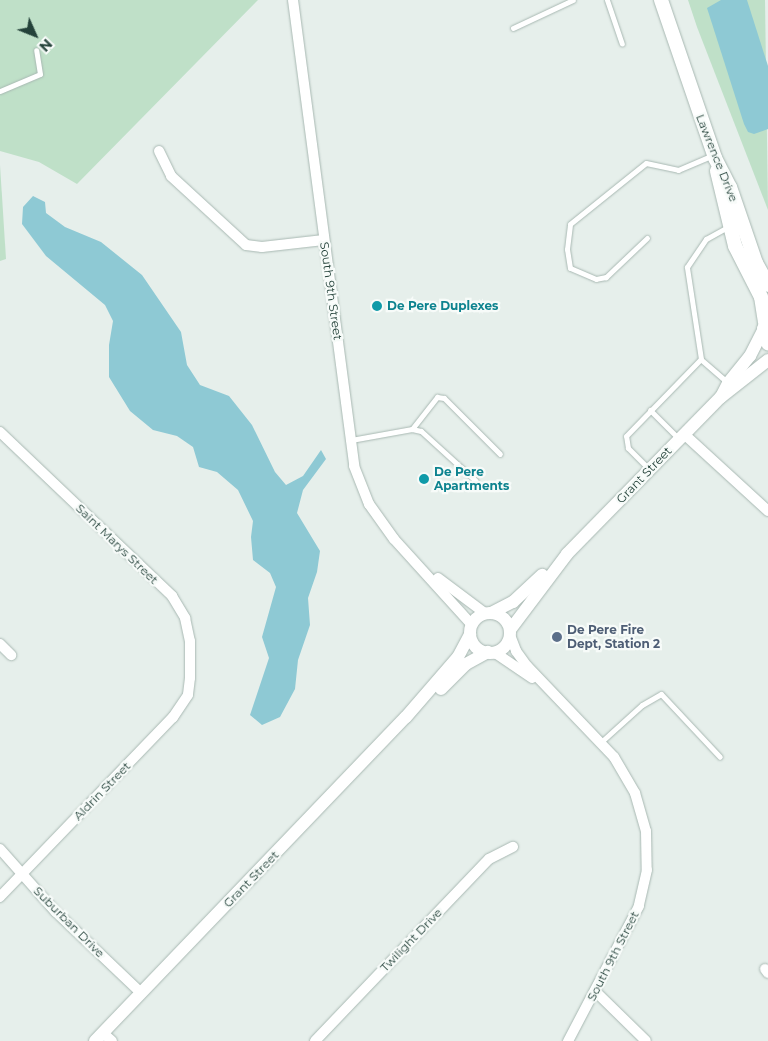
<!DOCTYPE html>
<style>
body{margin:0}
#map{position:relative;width:768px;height:1041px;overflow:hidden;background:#e6efeb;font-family:Montserrat,sans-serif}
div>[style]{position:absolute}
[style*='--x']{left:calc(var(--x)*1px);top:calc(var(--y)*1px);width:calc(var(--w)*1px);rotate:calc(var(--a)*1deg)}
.green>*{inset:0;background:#bfe0c8}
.water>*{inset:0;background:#8ec9d4}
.roads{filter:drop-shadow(0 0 1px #a8b8b2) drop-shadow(0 0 1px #a8b8b2)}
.service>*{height:5px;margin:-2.5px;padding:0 2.5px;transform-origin:2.5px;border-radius:2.5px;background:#fff}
.minor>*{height:10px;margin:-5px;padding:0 5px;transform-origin:5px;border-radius:5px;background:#fff}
.tertiary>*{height:12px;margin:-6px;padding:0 6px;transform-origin:6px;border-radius:6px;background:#fff}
.tertiary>.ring{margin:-6px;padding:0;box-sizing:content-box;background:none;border:12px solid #fff;border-radius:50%}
.secondary>*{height:14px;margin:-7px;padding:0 7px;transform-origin:7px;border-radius:7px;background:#fff}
.dots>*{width:14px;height:14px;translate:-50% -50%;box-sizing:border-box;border:2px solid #f7fbf9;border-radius:50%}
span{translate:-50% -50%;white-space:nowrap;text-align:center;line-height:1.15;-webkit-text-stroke:4.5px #f7fbf9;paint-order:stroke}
.street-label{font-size:12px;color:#24423a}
.culture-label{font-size:12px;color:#0d838f;font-weight:700}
.left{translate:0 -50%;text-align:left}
.service-label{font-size:12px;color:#4e5e75;font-weight:700}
.north{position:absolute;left:10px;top:10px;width:50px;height:50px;-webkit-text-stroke:4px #f7fbf9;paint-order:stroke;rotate:134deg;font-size:14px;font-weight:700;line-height:20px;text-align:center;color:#24423a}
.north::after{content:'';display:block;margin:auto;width:18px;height:22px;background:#24423a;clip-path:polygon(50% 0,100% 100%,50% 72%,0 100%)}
</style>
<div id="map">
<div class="green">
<i style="clip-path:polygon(0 0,258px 0,77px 184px,39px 162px,0 151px)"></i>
<i style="clip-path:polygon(688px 0,765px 0,768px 210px,697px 27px)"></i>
<i style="clip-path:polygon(0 165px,6px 259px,0 261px)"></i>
</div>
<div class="water">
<i style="clip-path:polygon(721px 0,747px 0,768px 66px,768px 129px,754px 134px,748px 132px,744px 124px,707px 8px)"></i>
<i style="clip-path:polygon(33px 196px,45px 202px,46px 213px,65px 227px,101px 242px,142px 275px,181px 332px,187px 365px,200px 385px,229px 396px,252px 425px,275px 472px,286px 485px,303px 476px,321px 450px,326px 459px,303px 490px,297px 513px,320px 551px,317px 572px,308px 598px,310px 625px,298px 660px,295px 689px,280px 717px,262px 725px,250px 715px,269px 658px,262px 637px,276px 587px,270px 573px,253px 560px,251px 537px,253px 521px,238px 490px,217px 472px,199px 467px,193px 447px,177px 436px,153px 430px,130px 411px,109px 377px,109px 345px,113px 321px,105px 305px,46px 256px,22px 224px,23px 207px)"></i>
</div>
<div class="roads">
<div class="service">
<i style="--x:607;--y:0;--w:46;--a:71.2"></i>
<i style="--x:513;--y:28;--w:66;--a:-25"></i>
<i style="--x:0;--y:91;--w:43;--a:-23"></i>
<i style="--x:40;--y:74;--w:24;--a:-99"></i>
<i style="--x:647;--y:238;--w:57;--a:136.4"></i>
<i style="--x:606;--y:277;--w:10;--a:169"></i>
<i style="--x:596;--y:279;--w:28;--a:-157"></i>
<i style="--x:570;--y:268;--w:19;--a:-99"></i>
<i style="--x:567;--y:249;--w:25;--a:-83"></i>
<i style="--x:570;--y:224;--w:97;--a:-38.8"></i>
<i style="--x:646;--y:163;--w:33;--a:12"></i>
<i style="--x:678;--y:170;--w:38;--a:-23"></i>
<i style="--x:727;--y:382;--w:35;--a:-139"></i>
<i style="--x:701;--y:359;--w:93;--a:-98.7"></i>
<i style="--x:687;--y:267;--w:34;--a:-56"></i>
<i style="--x:706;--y:239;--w:26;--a:-29"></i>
<i style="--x:650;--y:410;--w:40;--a:45"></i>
<i style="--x:412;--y:429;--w:41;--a:-52"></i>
<i style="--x:437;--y:397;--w:7;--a:8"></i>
<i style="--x:444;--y:398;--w:79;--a:45"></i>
<i style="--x:351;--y:440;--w:62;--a:-10.2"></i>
<i style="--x:412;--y:429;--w:9;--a:13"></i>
<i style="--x:421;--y:431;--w:74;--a:42.3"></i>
<i style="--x:649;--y:469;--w:30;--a:-135"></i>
<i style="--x:628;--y:448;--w:12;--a:-99"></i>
<i style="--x:626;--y:436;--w:107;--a:-45.8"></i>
<i style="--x:601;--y:742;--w:55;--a:-42.1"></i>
<i style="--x:642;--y:705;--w:22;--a:-30"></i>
<i style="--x:661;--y:694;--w:86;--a:46.9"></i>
</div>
<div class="minor">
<i style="--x:293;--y:0;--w:470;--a:82.5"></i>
<i style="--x:354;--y:466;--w:41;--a:68.5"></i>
<i style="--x:369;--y:504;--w:43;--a:54.5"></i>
<i style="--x:394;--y:539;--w:116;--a:47.8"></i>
<i style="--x:159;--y:151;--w:28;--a:64"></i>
<i style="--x:171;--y:176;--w:102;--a:42.6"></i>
<i style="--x:246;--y:245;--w:16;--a:7"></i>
<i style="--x:262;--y:247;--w:62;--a:-6.4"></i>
<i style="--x:0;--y:432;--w:238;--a:43.6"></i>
<i style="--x:172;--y:596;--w:26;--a:59"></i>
<i style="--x:185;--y:618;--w:24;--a:78"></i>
<i style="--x:190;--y:641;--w:37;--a:90"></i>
<i style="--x:190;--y:678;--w:17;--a:97"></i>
<i style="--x:188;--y:695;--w:27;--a:124"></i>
<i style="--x:173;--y:717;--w:250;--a:133.9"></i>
<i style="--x:684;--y:434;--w:114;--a:42.5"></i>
<i style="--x:438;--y:578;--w:60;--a:36.9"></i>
<i style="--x:510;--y:635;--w:17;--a:69"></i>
<i style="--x:516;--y:651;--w:19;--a:54"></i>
<i style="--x:527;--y:666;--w:126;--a:46.3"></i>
<i style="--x:614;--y:757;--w:42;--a:59.7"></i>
<i style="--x:635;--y:793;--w:40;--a:74"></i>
<i style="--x:646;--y:831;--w:39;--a:89"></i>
<i style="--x:647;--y:870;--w:37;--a:103"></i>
<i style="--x:639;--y:906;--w:153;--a:117.7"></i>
<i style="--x:0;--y:644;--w:16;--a:45"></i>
<i style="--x:494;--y:652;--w:46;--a:34.4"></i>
<i style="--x:0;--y:849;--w:84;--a:48.4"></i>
<i style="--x:56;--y:912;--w:117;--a:43.6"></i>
<i style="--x:765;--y:969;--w:5;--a:53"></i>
<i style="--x:595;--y:991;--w:71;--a:44.4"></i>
<i style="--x:103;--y:1033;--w:12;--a:42"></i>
<i style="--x:315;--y:1041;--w:252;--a:-46.3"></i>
<i style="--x:489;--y:859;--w:27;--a:-27"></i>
</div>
<div class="tertiary">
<i style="--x:721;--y:397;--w:16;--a:-63"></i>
<i style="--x:728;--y:383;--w:35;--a:-51"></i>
<i style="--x:750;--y:356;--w:30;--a:-63"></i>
<i style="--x:491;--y:613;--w:25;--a:-27"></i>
<i style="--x:513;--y:602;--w:40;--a:-43"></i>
<i class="ring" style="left:470px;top:613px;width:28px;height:28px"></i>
<i style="--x:510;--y:630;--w:95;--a:-53.1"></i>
<i style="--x:567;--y:554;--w:220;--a:-45.6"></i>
<i style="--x:721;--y:397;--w:60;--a:-38.2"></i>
<i style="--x:441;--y:689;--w:35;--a:-45"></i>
<i style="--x:466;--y:664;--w:25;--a:-29"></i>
<i style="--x:95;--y:1041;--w:449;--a:-46.2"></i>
<i style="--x:406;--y:717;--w:79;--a:-49.1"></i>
<i style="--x:458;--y:657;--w:26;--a:-62"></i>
</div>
<div class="secondary">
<i style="--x:661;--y:0;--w:167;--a:71.1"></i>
<i style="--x:715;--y:158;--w:33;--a:63"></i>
<i style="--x:730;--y:187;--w:80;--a:71.1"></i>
<i style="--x:756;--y:263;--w:25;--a:61"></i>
<i style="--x:717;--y:171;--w:77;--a:76.5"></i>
<i style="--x:735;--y:246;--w:57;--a:63"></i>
<i style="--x:761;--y:297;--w:25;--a:81"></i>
<i style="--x:768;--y:317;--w:13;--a:108"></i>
<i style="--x:764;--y:329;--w:15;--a:74"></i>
</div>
</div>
<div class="dots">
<i style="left:377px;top:306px;background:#0f9aa8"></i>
<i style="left:424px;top:479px;background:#0f9aa8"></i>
<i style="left:557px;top:637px;background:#5c6f8a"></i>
</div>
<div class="street-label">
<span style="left:717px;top:158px;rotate:68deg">Lawrence Drive</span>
<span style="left:331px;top:291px;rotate:82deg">South 9th Street</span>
<span style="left:644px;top:475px;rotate:-46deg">Grant Street</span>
<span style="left:117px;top:544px;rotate:44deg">Saint Marys Street</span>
<span style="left:102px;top:791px;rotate:-46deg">Aldrin Street</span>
<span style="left:251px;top:879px;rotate:-46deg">Grant Street</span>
<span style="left:69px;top:922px;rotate:45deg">Suburban Drive</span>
<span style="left:411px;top:940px;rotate:-46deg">Twilight Drive</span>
<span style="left:613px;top:956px;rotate:-63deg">South 9th Street</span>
</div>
<div class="culture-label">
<span class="left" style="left:387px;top:306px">De Pere Duplexes</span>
<span class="left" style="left:434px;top:479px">De Pere<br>Apartments</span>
</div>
<div class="service-label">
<span class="left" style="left:567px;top:637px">De Pere Fire<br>Dept, Station 2</span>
</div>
<div class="north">N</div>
</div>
